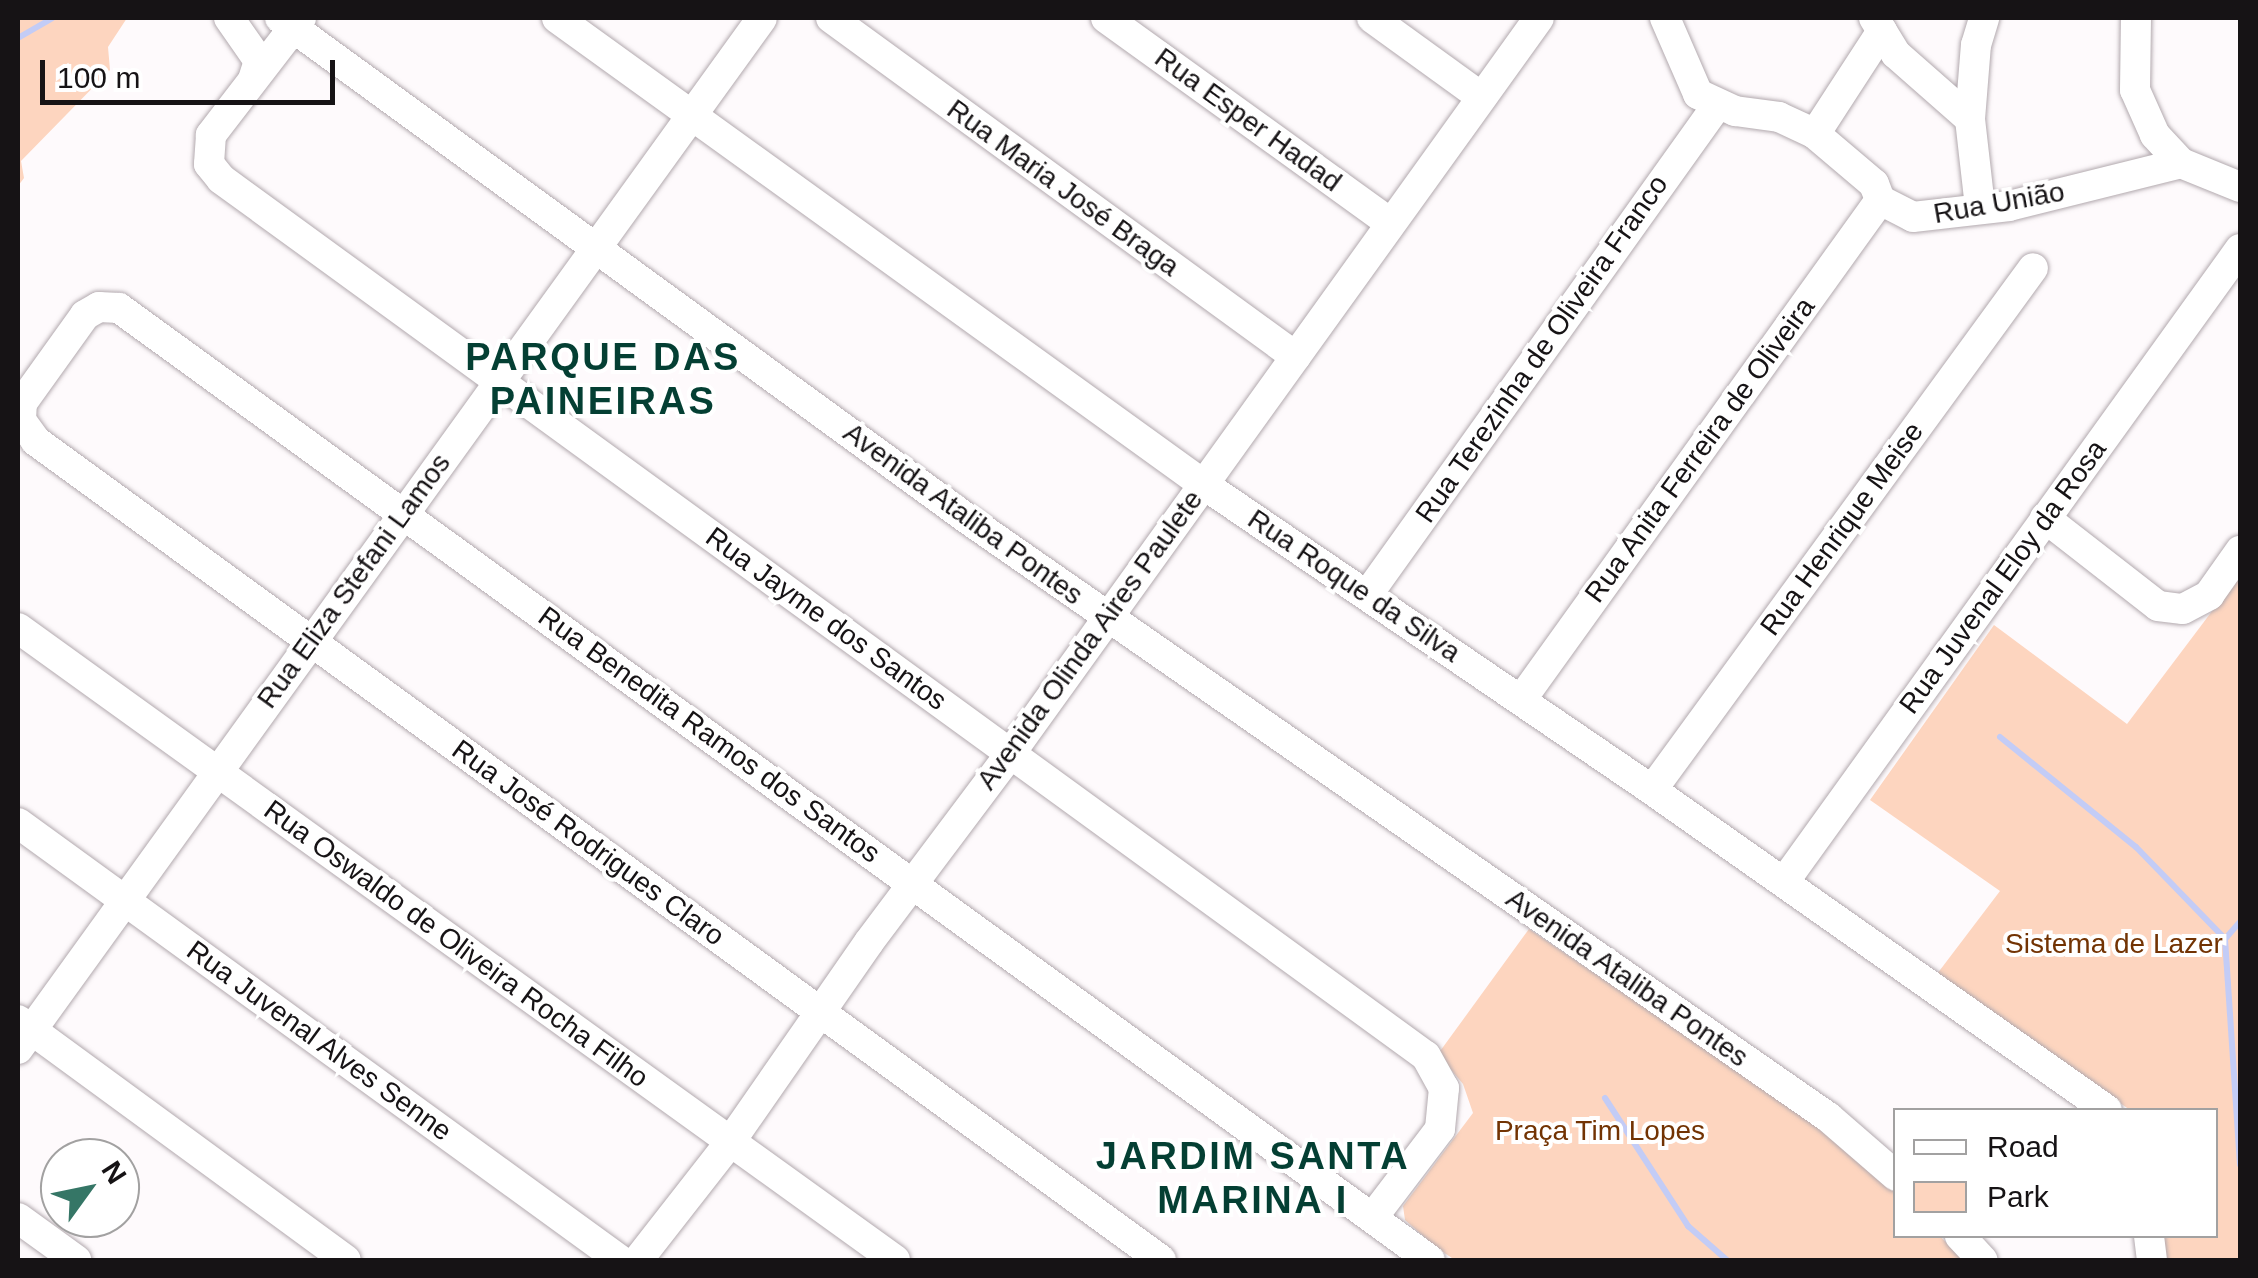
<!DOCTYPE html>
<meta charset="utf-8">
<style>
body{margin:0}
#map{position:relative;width:2258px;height:1278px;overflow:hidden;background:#fefafc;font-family:Helvetica,sans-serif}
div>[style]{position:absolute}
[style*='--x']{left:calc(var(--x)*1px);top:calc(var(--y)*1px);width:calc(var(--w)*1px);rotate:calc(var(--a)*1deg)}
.green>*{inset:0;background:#fdd5bf}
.stream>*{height:6px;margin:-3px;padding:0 3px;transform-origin:3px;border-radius:3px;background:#c3ccf6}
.roads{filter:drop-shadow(0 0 2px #b2a9ae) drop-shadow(0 0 2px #b2a9ae)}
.minor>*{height:30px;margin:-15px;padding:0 15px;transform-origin:15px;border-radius:15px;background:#fff}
span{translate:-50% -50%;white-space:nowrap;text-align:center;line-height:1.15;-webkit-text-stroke:8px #fff;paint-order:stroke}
.street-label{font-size:28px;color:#161315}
.park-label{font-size:28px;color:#723303}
.district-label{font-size:38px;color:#043f33;font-weight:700;letter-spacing:2.5px}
.frame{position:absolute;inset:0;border:20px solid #161315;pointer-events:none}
.legend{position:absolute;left:1893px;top:1108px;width:325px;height:130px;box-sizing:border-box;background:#fff;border:2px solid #a2a1a1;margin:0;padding:12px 18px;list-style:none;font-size:30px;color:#161315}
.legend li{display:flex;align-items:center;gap:20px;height:50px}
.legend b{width:50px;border:2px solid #a2a1a1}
.north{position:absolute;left:40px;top:1138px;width:100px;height:100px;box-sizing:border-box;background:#fff;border:2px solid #a2a1a1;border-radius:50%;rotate:57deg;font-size:28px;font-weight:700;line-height:40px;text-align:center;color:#161315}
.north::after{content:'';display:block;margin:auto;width:35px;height:45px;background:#357666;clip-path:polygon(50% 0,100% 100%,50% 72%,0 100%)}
.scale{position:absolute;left:40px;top:60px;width:295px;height:45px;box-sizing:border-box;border:5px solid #161315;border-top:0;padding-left:12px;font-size:30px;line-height:35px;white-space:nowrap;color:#161315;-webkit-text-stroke:8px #fff;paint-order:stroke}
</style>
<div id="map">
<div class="green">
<i style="clip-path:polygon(18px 18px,127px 18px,108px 47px,110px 70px,21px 161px,24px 178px,18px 186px)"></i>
<i style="clip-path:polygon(2240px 574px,2240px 1260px,2163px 1260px,2162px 1236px,2216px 1236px,2216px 1110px,2130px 1110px,1937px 974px,2000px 891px,1870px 800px,1994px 625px,2127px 724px)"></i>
<i style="clip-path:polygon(1529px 929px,1821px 1127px,1895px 1191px,1896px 1236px,1940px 1236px,1962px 1260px,1455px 1260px,1437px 1248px,1405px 1220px,1403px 1206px,1473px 1113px,1463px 1084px,1438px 1054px)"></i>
</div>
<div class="stream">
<i style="--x:18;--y:38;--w:39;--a:-30"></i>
<i style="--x:2000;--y:737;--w:175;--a:39"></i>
<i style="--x:2136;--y:847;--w:128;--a:45.9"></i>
<i style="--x:2225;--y:939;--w:226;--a:86.2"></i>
<i style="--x:2225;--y:939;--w:23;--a:-49"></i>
<i style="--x:1605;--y:1098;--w:153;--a:57"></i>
<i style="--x:1688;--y:1226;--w:52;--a:41.1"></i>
</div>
<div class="roads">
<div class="minor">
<i style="--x:229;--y:18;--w:52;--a:55.1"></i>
<i style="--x:259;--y:61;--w:19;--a:108"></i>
<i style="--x:280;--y:18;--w:852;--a:36.08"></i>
<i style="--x:969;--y:520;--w:1046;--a:34.8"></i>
<i style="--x:1828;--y:1117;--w:90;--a:40.9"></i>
<i style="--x:301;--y:18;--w:148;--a:127.6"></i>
<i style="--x:211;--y:135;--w:29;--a:94"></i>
<i style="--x:209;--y:164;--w:19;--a:51"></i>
<i style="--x:221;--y:179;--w:1490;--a:36.05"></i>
<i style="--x:1426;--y:1056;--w:37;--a:61"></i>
<i style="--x:1444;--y:1088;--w:41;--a:95.6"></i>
<i style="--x:1440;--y:1129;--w:111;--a:127.3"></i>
<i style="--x:557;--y:18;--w:797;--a:35.81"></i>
<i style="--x:1203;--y:484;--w:543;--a:34.27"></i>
<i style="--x:1652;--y:790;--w:556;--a:35.12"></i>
<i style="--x:831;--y:18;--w:575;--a:36.09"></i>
<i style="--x:1106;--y:18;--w:350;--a:35.8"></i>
<i style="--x:1372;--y:18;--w:135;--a:35.9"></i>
<i style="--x:1665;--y:18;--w:83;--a:66.5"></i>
<i style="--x:1698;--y:94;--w:41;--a:24.7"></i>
<i style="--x:1735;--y:111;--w:44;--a:7.8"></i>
<i style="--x:1779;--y:117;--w:40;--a:25"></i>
<i style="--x:1815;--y:134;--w:77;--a:40.3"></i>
<i style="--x:1874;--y:184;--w:17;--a:69"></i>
<i style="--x:1880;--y:200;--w:37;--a:27"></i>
<i style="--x:1913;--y:217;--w:97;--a:-6.5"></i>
<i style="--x:2009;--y:206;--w:177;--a:-14"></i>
<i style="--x:1874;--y:18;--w:42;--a:58.6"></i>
<i style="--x:1896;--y:54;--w:98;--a:41.3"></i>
<i style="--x:2136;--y:18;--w:72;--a:90.8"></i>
<i style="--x:2135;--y:90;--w:49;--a:66"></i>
<i style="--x:2155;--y:135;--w:38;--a:47"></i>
<i style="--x:2181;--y:163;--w:64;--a:22.1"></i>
<i style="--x:1815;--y:134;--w:123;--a:-57"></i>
<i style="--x:1980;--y:207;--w:89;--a:-96.5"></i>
<i style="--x:1970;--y:119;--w:74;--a:-85.4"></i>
<i style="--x:1976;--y:45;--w:28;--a:-73"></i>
<i style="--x:2045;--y:518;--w:143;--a:37.9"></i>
<i style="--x:2158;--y:606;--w:25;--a:7"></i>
<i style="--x:2183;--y:609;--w:30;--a:-28"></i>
<i style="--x:2209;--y:595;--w:54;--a:-54.8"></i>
<i style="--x:1368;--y:594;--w:602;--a:-54.46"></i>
<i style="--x:18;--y:628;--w:1081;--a:35.78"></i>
<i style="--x:1521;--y:700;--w:616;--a:-54.32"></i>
<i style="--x:1652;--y:790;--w:646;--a:-53.87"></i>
<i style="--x:18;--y:823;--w:744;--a:35.98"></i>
<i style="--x:1784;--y:882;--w:780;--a:-54.23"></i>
<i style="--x:18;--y:1020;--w:406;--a:36.2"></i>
<i style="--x:18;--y:1049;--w:1271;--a:-54.18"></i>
<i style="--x:18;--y:1218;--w:72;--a:35.9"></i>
<i style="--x:1960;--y:1236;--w:33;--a:47"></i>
<i style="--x:2149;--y:1236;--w:24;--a:83"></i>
<i style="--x:638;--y:1260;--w:146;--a:-52"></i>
<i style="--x:728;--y:1145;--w:247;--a:-55.2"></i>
<i style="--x:869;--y:942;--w:235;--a:-53.1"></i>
<i style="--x:1010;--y:754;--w:906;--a:-54.29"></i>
<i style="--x:1161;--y:1260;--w:1392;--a:-143.95"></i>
<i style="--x:36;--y:441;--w:26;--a:-126"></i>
<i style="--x:21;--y:420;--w:17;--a:-87"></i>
<i style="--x:22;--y:403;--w:108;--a:-54.4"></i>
<i style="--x:85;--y:315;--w:16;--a:-30"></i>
<i style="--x:99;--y:307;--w:20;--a:3"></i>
<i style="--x:119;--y:308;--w:1620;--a:35.99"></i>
</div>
</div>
<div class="street-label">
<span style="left:1248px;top:120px;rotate:36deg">Rua Esper Hadad</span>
<span style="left:1063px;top:188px;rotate:36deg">Rua Maria José Braga</span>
<span style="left:1999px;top:203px;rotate:-10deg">Rua União</span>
<span style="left:1542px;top:349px;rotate:-55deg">Rua Terezinha de Oliveira Franco</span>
<span style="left:1700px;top:450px;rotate:-54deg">Rua Anita Ferreira de Oliveira</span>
<span style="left:963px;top:514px;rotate:36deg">Avenida Ataliba Pontes</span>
<span style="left:1842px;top:529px;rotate:-54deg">Rua Henrique Meise</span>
<span style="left:2003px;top:577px;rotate:-54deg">Rua Juvenal Eloy da Rosa</span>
<span style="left:354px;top:581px;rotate:-54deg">Rua Eliza Stefani Lamos</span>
<span style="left:1354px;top:586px;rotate:34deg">Rua Roque da Silva</span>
<span style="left:826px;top:619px;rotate:36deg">Rua Jayme dos Santos</span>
<span style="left:1090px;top:640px;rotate:-54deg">Avenida Olinda Aires Paulete</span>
<span style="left:709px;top:735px;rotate:36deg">Rua Benedita Ramos dos Santos</span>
<span style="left:588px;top:843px;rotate:36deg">Rua José Rodrigues Claro</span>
<span style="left:456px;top:944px;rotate:36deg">Rua Oswaldo de Oliveira Rocha Filho</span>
<span style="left:1627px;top:978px;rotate:35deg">Avenida Ataliba Pontes</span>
<span style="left:319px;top:1041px;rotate:36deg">Rua Juvenal Alves Senne</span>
</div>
<div class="park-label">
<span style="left:2114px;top:944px">Sistema de Lazer</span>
<span style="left:1600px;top:1131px">Praça Tim Lopes</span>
</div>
<div class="district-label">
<span style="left:603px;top:380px">PARQUE DAS<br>PAINEIRAS</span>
<span style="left:1253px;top:1179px">JARDIM SANTA<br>MARINA I</span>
</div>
<div class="frame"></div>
<ul class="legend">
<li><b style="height:12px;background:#fff"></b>Road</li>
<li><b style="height:28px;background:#fdd5bf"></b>Park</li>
</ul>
<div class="north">N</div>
<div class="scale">100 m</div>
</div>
